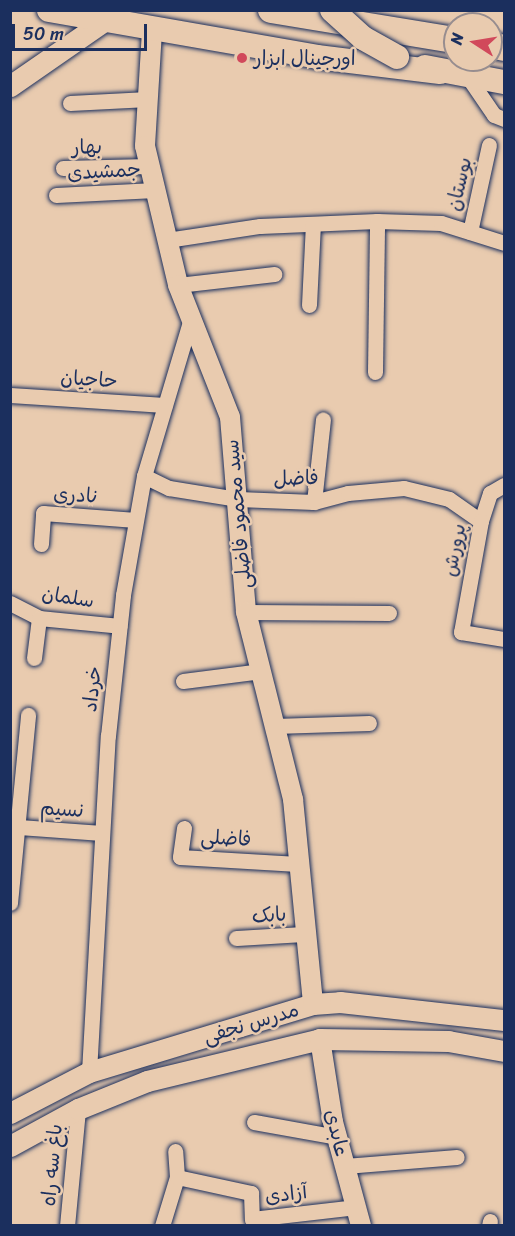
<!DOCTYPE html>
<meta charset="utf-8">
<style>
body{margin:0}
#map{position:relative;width:515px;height:1236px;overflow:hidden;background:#e9cbaf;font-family:Sriracha,"Playpen Sans Arabic",sans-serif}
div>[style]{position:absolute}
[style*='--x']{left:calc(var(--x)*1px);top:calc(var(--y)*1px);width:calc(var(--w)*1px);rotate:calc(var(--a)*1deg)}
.roads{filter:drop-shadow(0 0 2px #1b2f5e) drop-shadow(0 0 2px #1b2f5e)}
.minor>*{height:15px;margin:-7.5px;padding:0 7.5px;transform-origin:7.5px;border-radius:7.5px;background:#e9cbaf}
.tertiary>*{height:20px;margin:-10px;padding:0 10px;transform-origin:10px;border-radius:10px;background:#e9cbaf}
.secondary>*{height:21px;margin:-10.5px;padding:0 10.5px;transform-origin:10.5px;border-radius:10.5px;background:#e9cbaf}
.primary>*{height:24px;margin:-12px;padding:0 12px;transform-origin:12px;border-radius:12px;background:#e9cbaf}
.trunk>*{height:26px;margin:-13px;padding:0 13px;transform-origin:13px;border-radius:13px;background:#e9cbaf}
.bridges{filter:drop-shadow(0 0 2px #1b2f5e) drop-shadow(0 0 2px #1b2f5e)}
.primary-bridge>*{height:24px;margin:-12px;padding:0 12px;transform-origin:12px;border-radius:12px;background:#e9cbaf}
.dots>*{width:16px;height:16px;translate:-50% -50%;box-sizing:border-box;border:3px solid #e9cbaf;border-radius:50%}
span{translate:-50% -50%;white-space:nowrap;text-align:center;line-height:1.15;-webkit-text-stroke:5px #e9cbaf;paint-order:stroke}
.poi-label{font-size:20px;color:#1b2f5e}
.left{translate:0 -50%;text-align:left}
.street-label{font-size:20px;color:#1b2f5e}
.frame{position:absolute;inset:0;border:12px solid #1b2f5e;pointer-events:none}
.north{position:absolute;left:443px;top:12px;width:60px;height:60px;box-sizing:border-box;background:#e9cbaf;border:2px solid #978d8f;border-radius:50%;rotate:282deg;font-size:16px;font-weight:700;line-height:24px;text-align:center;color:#1b2f5e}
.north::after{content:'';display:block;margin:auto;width:21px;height:27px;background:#d1495b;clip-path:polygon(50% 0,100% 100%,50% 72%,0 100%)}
.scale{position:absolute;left:12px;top:24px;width:135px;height:27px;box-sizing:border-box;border:3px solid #1b2f5e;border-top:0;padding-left:8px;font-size:18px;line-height:21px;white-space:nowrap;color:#1b2f5e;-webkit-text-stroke:4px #e9cbaf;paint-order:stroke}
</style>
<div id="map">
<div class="roads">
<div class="minor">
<i style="--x:468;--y:77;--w:46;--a:55.6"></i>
<i style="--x:494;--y:115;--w:11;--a:22"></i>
<i style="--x:70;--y:103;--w:78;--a:-2.9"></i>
<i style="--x:63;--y:168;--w:86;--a:-1.3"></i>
<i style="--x:56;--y:195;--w:99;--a:-2.9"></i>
<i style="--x:470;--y:232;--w:89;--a:-77.7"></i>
<i style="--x:167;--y:240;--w:94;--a:-8.6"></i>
<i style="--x:260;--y:226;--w:117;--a:-2.4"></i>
<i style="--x:377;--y:221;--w:64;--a:1.8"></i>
<i style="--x:441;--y:223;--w:66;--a:17.6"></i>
<i style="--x:178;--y:285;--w:97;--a:-6.5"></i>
<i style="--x:309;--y:305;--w:81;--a:-87.2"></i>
<i style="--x:375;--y:372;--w:151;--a:-89.2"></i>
<i style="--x:10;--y:395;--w:155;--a:3.7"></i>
<i style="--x:144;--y:476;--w:28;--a:26"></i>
<i style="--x:169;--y:488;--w:70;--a:9.1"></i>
<i style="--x:238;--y:499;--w:76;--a:2.3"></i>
<i style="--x:314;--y:502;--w:35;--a:-15"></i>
<i style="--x:348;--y:493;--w:56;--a:-5.1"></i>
<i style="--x:404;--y:488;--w:46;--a:13.7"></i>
<i style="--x:449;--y:499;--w:39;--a:35"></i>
<i style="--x:504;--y:485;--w:16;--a:150"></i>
<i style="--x:490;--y:493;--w:29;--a:108"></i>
<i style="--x:481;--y:521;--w:113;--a:100.2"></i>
<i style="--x:461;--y:632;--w:44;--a:9.2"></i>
<i style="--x:314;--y:502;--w:83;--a:-83.8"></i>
<i style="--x:41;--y:544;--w:31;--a:-86"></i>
<i style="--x:43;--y:513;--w:93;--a:4.3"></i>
<i style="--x:10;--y:603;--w:33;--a:27"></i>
<i style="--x:39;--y:618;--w:81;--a:5.6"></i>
<i style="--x:246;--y:612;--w:143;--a:0.4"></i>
<i style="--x:34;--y:658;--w:40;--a:-82.9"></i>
<i style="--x:183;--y:681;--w:79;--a:-7.3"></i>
<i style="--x:274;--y:726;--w:95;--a:-1.8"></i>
<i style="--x:19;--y:827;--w:83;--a:4.1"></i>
<i style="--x:184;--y:828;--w:29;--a:98"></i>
<i style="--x:180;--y:857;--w:118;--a:3.4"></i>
<i style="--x:10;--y:903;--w:189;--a:-84.5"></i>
<i style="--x:236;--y:938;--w:68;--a:-3.4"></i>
<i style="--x:89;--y:1072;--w:337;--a:-86.8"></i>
<i style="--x:108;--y:736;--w:142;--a:-83.9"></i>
<i style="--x:123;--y:595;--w:121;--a:-80"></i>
<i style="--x:144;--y:476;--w:165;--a:-73.4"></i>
<i style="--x:254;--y:1122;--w:84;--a:10.2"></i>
<i style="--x:345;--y:1166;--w:112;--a:-4.6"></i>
<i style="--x:177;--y:1177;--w:76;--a:12.2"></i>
<i style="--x:251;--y:1193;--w:26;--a:88"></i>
<i style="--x:252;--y:1219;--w:105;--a:-6.6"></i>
<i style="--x:67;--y:1226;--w:118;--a:-84.6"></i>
<i style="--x:162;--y:1226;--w:51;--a:-73"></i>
<i style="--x:177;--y:1177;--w:26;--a:-94"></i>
<i style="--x:489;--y:1226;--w:5;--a:-79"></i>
</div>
<div class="tertiary">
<i style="--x:152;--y:31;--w:115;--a:93.5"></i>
<i style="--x:145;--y:146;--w:143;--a:76.6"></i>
<i style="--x:178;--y:285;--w:142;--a:68.5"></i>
<i style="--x:230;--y:417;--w:196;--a:85.3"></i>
<i style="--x:246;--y:612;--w:193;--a:75.9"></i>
<i style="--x:293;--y:799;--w:206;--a:84.4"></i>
<i style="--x:320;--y:1039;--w:84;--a:81.1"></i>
<i style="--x:333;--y:1122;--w:108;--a:74.9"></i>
</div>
<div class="secondary">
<i style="--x:10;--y:86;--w:114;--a:-34.7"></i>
<i style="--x:10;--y:1113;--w:89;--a:-27.4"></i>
<i style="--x:89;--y:1072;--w:234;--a:-16.9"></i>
<i style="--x:313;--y:1004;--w:27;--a:-4"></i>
<i style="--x:340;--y:1002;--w:165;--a:6.3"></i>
<i style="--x:10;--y:1146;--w:77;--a:-28.6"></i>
<i style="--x:78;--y:1109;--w:74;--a:-22.1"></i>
<i style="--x:147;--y:1081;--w:178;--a:-13.6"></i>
<i style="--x:320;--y:1039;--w:128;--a:0.9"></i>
<i style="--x:448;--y:1041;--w:57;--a:10.1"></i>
</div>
<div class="primary">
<i style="--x:49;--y:10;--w:272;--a:9.9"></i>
<i style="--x:317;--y:57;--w:124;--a:7"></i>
<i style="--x:425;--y:67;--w:80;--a:10.8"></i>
</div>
<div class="trunk">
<i style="--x:271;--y:10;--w:186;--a:9.3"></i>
<i style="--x:491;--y:45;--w:13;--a:13"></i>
</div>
</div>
<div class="bridges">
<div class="primary-bridge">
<i style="--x:332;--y:10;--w:42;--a:42.1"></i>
<i style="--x:363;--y:38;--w:39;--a:29"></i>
</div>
</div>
<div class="dots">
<i style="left:242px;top:58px;background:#d1495b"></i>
</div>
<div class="poi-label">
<span class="left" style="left:254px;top:58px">اورجینال ابزار</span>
</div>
<div class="street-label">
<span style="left:87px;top:147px;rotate:-2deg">بهار</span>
<span style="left:104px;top:171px;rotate:-3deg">جمشیدی</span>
<span style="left:459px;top:184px;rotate:-77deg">بوستان</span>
<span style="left:89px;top:379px;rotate:4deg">حاجیان</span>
<span style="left:296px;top:478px;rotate:-1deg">فاضل</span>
<span style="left:76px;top:495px;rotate:3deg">نادری</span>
<span style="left:238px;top:514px;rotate:-95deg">سید محمود فاضلی</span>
<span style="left:454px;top:550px;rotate:-79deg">پرورش</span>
<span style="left:68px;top:597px;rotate:9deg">سلمان</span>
<span style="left:92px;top:689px;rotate:-84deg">خرداد</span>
<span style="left:62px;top:809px;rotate:4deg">نسیم</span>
<span style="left:226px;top:838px;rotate:3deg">فاضلی</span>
<span style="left:269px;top:915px;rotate:-4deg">بابک</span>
<span style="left:251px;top:1023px;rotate:-17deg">مدرس نجفی</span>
<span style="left:337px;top:1133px;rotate:77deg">عابدی</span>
<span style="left:52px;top:1165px;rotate:-85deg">باغ سه راه</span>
<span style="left:286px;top:1194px;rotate:-7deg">آزادی</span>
</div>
<div class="frame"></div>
<div class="north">N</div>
<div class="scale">50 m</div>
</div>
